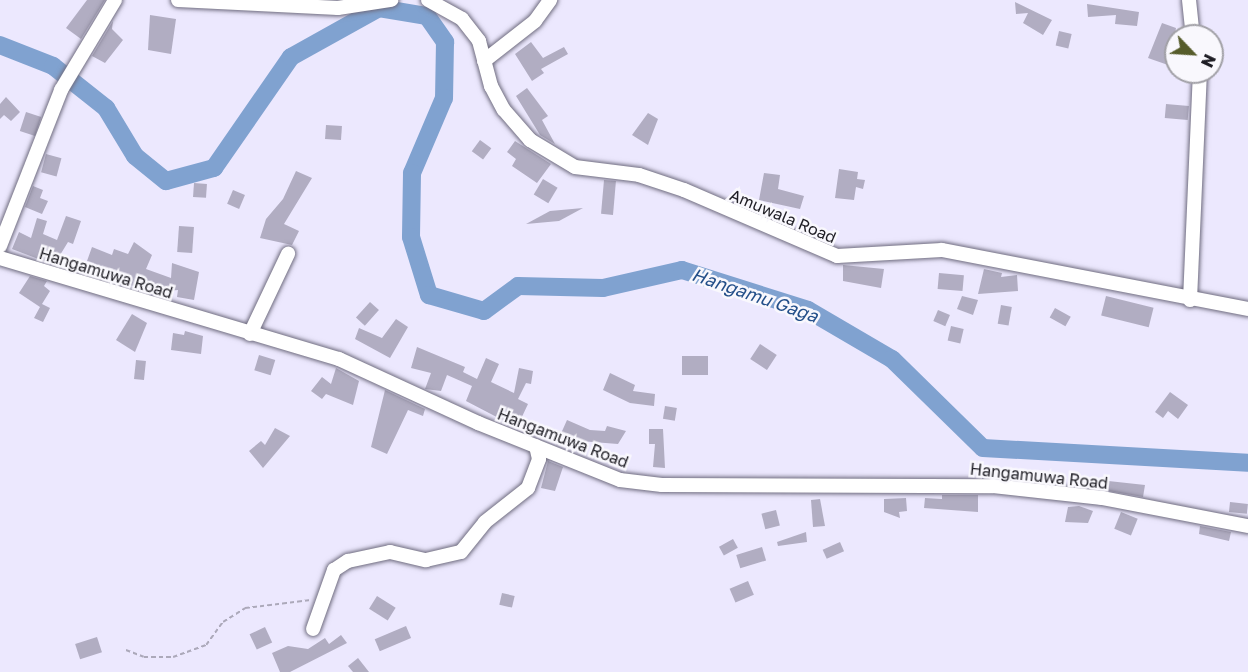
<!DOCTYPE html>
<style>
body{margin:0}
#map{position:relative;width:1248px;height:672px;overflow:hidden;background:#ece8fe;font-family:"Golos Text",sans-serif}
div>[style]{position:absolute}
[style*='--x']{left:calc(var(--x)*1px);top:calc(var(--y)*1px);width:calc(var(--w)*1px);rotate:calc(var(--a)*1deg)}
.river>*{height:18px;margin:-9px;padding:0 9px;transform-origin:9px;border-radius:9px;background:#80a2d0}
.building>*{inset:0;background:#b1adc2;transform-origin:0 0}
.path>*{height:1.5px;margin-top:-0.75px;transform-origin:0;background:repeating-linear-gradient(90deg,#aca9ba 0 4.5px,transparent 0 7.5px)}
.roads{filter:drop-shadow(0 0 2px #6f6c7f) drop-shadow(0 0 2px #6f6c7f)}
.minor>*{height:14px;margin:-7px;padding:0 7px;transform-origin:7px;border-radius:7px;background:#fff}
span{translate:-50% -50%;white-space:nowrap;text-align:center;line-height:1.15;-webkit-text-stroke:5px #f9f8fd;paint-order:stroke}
.street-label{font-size:16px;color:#1e1d24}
.water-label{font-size:18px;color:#234f89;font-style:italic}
.north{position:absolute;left:1164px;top:24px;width:60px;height:60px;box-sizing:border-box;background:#f9f8fd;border:2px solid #a1a0a6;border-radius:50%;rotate:115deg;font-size:16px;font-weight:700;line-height:24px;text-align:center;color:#1e1d24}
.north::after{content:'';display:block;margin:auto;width:21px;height:27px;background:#565c2b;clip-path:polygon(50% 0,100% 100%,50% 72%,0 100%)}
</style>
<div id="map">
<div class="river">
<i style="--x:0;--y:45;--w:57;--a:21.6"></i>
<i style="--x:53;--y:66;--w:68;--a:38.4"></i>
<i style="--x:106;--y:108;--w:56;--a:58.9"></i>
<i style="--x:135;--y:156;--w:40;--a:39"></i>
<i style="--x:166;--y:181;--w:50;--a:-15.2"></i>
<i style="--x:214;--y:168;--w:135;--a:-55.3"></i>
<i style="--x:291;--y:57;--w:101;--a:-29.1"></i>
<i style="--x:379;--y:8;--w:49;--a:9.5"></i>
<i style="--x:427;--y:16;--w:32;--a:55"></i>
<i style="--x:445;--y:42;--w:56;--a:91"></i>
<i style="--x:444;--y:98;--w:82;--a:113.1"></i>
<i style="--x:412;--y:173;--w:64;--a:90.9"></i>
<i style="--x:411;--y:237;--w:61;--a:72.8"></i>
<i style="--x:429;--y:295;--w:57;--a:16.2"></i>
<i style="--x:484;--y:311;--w:42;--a:-36.3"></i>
<i style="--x:518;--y:286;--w:85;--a:1.3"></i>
<i style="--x:603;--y:288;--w:81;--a:-12.8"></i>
<i style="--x:682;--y:270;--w:132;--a:17.6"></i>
<i style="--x:808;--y:310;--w:97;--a:30.3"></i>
<i style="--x:892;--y:359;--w:127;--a:44.4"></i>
<i style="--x:983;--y:448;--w:265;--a:3.2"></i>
</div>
<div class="building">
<i style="clip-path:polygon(87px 0,105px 0,81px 39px,66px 28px)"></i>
<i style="clip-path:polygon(1015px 2px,1052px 20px,1043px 35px,1023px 23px,1028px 13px,1016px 14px)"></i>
<i style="clip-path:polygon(1087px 4px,1139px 12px,1137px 26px,1115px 24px,1116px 15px,1088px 17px)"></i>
<i style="clip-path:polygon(150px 15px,176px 19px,171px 54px,148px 50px)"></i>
<i style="clip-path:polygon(113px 21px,112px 29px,123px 40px,105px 63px,92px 56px)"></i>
<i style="clip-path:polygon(1162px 23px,1176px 28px,1168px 65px,1148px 58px)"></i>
<i style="left:1059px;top:31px;width:13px;height:15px;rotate:13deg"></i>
<i style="clip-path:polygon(531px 42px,543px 58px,564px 47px,568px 54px,541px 69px,544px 73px,532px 81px,515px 54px)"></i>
<i style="clip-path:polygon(527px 88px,548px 116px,542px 120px,555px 144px,540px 135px,516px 96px)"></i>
<i style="clip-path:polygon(6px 97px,20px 112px,11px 121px,4px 115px,0 119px,0 104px)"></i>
<i style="left:1166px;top:104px;width:23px;height:14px;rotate:5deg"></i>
<i style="left:26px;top:112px;width:16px;height:20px;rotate:18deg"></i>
<i style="clip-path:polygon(648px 113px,658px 119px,648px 145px,632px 135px)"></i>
<i style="left:326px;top:125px;width:16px;height:14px;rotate:4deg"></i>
<i style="left:480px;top:140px;width:14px;height:14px;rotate:36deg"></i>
<i style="clip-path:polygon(515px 141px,551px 164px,537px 183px,512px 166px,516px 159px,507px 152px)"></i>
<i style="left:46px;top:154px;width:16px;height:19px;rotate:15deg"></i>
<i style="clip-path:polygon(839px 169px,858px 172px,857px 179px,865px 180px,863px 189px,856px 187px,854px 200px,835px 198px)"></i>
<i style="clip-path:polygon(296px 171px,312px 178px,284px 224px,299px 231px,292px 245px,260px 238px,266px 219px,283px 199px)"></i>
<i style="clip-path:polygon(764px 173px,780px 175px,778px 189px,804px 196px,800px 209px,759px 200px)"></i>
<i style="left:543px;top:179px;width:17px;height:18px;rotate:31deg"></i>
<i style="left:604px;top:180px;width:12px;height:34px;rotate:5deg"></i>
<i style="left:194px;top:183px;width:13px;height:14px;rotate:4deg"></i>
<i style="clip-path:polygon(33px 186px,43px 190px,40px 198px,48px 201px,42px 214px,25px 207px)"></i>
<i style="left:233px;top:190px;width:13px;height:15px;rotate:23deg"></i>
<i style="clip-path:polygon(583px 208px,559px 221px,526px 224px,550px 211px)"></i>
<i style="clip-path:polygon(66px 216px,81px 221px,73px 244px,68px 242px,54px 265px,12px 249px,19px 232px,31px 238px,37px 218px,47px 221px,43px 234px,57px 240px)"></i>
<i style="left:179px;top:226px;width:15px;height:26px;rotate:4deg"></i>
<i style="clip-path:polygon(134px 242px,152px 255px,146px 269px,171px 278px,172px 263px,199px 272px,194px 300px,177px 297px,178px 290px,155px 292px,119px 282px,103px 275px,106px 268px,87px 261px,92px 247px,112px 255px,114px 249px,128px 254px)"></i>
<i style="clip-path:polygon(843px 265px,884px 269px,881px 288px,843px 281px)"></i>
<i style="clip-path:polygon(984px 269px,1002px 273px,1001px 277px,1017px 275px,1018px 291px,978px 294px)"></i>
<i style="left:939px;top:273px;width:25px;height:16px;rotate:5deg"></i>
<i style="clip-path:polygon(30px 276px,47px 281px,44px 286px,50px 291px,42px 304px,50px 308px,43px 322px,34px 318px,40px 307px,19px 293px)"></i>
<i style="clip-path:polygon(962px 296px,978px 300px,973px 315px,957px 309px)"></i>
<i style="left:1106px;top:296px;width:49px;height:20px;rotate:14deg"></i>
<i style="left:370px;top:302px;width:12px;height:21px;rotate:42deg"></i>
<i style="left:1001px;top:305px;width:11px;height:19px;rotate:10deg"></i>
<i style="left:1055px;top:308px;width:18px;height:11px;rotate:29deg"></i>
<i style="left:938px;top:310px;width:13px;height:12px;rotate:23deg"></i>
<i style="clip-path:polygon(132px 314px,147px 323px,135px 352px,116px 340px)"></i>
<i style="clip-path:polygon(396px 319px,408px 327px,390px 358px,355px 339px,359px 328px,382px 338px)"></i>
<i style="left:951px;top:326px;width:13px;height:15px;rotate:13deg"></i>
<i style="clip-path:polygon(185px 331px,203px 336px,201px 354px,171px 350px,173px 333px,184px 335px)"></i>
<i style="left:760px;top:344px;width:20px;height:18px;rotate:33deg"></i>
<i style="clip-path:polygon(417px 347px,465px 367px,463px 372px,477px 379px,486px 358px,499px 364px,491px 382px,514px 393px,519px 368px,533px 371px,531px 384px,526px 383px,518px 399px,528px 404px,520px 421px,513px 418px,510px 424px,466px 401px,472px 386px,447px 375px,441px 391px,425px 389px,431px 373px,411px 368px)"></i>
<i style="left:259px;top:355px;width:17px;height:16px;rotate:17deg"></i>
<i style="left:682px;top:356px;width:26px;height:19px"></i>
<i style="left:136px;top:360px;width:10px;height:19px;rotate:6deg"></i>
<i style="clip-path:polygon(336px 368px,359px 381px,353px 405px,326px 394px,322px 399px,311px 391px,322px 377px,331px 384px)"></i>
<i style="clip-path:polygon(610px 373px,635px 385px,633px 391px,655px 394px,654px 406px,630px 403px,603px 390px)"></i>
<i style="clip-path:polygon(385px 390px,425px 409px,423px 416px,408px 410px,387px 454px,371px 447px)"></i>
<i style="clip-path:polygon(1170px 392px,1188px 405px,1178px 419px,1168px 411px,1163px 418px,1155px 412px)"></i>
<i style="left:665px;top:406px;width:12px;height:13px;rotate:9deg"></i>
<i style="clip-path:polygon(567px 420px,590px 430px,605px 431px,607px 426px,626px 431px,618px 444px,580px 441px,578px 446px,559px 438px)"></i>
<i style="clip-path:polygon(275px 428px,290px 436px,263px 468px,249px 451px,261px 441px,265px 445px)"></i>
<i style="clip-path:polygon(649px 429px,663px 429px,665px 468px,653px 467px,655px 444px,649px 444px)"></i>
<i style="clip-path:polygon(548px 461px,563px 467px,555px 491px,541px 488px)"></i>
<i style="clip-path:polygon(1081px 478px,1145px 485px,1143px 497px,1080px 486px)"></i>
<i style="clip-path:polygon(942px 495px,978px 495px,978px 512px,924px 508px,925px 498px,942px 499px)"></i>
<i style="clip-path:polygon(906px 498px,907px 511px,899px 512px,900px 518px,884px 512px,884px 499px)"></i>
<i style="clip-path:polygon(820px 499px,825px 526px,813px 527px,811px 500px)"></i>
<i style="left:1230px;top:502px;width:18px;height:10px;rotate:6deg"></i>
<i style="clip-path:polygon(1079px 506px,1093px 511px,1088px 523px,1065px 522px,1068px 507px)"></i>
<i style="left:776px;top:510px;width:16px;height:15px;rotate:76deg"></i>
<i style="left:1121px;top:512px;width:18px;height:18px;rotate:22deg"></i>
<i style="clip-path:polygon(1200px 526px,1231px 532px,1229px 541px,1199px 534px)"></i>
<i style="clip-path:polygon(806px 532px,807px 542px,778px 546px,777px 542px)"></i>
<i style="left:733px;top:539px;width:10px;height:16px;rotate:61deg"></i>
<i style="left:840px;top:542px;width:10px;height:19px;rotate:66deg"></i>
<i style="left:762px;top:547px;width:14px;height:27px;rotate:73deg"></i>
<i style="left:748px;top:581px;width:15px;height:20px;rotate:67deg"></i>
<i style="left:502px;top:593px;width:13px;height:12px;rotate:13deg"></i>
<i style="left:377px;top:596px;width:22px;height:15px;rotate:32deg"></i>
<i style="left:406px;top:626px;width:13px;height:34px;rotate:67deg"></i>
<i style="left:265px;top:627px;width:17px;height:17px;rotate:65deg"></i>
<i style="clip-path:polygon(341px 635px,347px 643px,290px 672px,280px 672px,272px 653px,288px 646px,308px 649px,325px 638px,329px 644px)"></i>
<i style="left:97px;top:637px;width:16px;height:23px;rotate:72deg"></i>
<i style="clip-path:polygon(358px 658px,369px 672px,353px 672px,348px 666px)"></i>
</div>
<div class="path">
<i style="--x:126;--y:650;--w:19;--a:21"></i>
<i style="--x:144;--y:657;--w:29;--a:0"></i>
<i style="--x:173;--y:657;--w:35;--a:-20"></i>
<i style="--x:206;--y:645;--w:29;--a:-54"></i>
<i style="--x:223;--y:622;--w:26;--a:-32"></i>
<i style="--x:245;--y:608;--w:66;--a:-6.9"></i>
</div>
<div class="roads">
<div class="minor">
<i style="--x:178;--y:0;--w:160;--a:2.9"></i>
<i style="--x:338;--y:8;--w:54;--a:-8.6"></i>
<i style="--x:428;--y:0;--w:39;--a:29"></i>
<i style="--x:462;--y:19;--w:28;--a:52"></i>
<i style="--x:479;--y:41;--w:47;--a:75.1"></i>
<i style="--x:491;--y:86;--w:27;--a:62"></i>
<i style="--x:504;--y:110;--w:40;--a:49"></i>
<i style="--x:530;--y:140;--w:52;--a:31"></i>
<i style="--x:575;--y:167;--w:64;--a:7.1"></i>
<i style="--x:639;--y:175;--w:47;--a:18.4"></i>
<i style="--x:684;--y:190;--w:167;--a:23.3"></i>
<i style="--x:837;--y:256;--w:105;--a:-3.3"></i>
<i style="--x:942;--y:250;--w:312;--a:10.9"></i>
<i style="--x:1189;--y:0;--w:36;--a:84"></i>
<i style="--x:484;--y:61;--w:65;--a:-38.1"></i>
<i style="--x:535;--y:21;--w:26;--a:-54"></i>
<i style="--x:0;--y:246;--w:168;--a:-68.6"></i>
<i style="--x:61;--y:90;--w:105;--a:-59"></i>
<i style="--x:0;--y:258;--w:354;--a:16.6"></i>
<i style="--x:339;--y:359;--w:153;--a:24.7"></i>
<i style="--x:478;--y:423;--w:153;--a:21.9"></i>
<i style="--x:620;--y:480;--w:42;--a:6.8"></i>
<i style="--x:662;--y:485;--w:331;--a:0.2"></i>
<i style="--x:993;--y:486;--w:110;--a:6.3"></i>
<i style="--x:1102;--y:498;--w:149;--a:10.9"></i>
<i style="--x:1190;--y:300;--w:228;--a:-87.5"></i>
<i style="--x:250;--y:334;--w:89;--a:-64.6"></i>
<i style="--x:313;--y:629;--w:63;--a:-70.4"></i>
<i style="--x:334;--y:570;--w:17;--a:-33"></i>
<i style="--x:348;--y:561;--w:43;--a:-12.1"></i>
<i style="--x:390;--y:552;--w:37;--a:13"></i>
<i style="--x:426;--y:560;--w:36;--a:-13"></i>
<i style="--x:461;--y:552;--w:38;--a:-51"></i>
<i style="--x:485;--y:522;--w:55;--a:-38.3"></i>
<i style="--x:528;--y:488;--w:31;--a:-69"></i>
<i style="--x:539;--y:459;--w:13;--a:-103"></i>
</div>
</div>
<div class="street-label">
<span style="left:783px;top:216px;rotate:23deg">Amuwala Road</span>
<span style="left:106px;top:273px;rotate:17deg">Hangamuwa Road</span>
<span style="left:563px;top:438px;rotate:21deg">Hangamuwa Road</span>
<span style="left:1039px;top:476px;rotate:6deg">Hangamuwa Road</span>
</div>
<div class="water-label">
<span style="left:755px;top:295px;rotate:19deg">Hangamu Gaga</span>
</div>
<div class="north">N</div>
</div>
